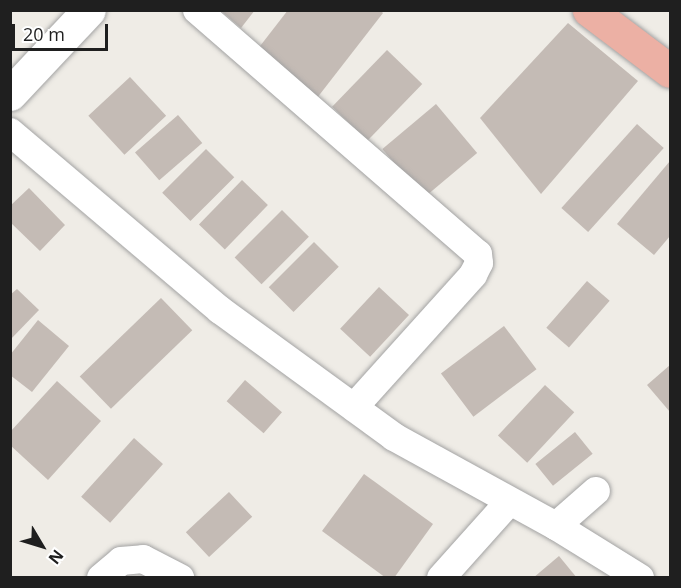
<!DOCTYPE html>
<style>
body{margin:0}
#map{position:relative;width:681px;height:588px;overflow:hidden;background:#efece6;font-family:"Open Sans",sans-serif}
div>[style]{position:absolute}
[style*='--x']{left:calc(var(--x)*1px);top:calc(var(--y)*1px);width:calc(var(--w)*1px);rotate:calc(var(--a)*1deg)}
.building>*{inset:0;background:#c4bbb5;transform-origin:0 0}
.roads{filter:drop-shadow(0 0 2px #a3a3a3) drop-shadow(0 0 2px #a3a3a3)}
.minor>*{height:28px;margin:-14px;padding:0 14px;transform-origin:14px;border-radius:14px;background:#fff}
.tertiary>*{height:33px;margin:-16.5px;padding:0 16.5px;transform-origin:16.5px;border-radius:16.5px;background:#fff}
.trunk>*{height:33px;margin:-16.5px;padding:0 16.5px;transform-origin:16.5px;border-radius:16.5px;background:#ecb0a4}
span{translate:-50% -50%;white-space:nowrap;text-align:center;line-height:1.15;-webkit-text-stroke:6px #fff;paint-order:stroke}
.frame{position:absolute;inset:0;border:12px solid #1f1f1f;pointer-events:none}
.north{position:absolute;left:12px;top:516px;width:60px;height:60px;-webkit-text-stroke:4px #fff;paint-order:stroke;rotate:128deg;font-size:16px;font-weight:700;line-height:24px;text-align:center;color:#1f1f1f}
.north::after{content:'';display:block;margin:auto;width:21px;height:27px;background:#1f1f1f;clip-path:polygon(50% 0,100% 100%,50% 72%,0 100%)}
.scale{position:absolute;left:12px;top:24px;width:96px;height:27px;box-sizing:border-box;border:3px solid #1f1f1f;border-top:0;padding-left:8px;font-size:18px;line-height:21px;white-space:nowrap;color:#1f1f1f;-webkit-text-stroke:4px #fff;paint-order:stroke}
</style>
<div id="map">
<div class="building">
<i style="clip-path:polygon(220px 10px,255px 10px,241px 28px)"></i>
<i style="clip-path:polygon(288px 10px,380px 10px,383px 13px,317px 98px,257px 50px)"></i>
<i style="clip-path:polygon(568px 23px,638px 81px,541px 194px,480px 118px)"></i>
<i style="left:387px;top:50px;width:49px;height:79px;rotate:44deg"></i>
<i style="left:130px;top:77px;width:53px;height:57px;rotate:47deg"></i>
<i style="left:436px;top:104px;width:64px;height:70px;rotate:50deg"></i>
<i style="left:178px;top:115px;width:37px;height:57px;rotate:49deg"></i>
<i style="left:637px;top:124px;width:36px;height:113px;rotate:42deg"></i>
<i style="left:206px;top:149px;width:40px;height:62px;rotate:45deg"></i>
<i style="clip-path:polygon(670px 161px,670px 236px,654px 255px,617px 224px)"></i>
<i style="left:242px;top:180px;width:36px;height:62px;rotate:44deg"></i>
<i style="clip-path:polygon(29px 188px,65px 225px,40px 251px,10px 222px,10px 206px)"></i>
<i style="left:282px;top:210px;width:38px;height:67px;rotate:45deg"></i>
<i style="left:314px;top:242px;width:35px;height:64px;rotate:45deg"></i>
<i style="left:587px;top:281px;width:30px;height:62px;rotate:41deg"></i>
<i style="left:379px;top:287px;width:41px;height:57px;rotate:43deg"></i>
<i style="clip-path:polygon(17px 289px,39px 310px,10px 340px,10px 295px)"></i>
<i style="left:161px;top:298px;width:45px;height:113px;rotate:46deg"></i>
<i style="clip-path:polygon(38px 320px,69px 346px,32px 392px,10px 375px,10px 355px)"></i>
<i style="left:504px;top:326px;width:54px;height:79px;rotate:53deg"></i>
<i style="clip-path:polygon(670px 365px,670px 412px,647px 385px)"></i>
<i style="left:245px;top:380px;width:49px;height:28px;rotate:41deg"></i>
<i style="clip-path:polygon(57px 381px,101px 421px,48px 480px,10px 445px,10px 432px)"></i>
<i style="left:545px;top:385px;width:40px;height:69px;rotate:43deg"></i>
<i style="left:575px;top:432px;width:28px;height:51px;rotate:51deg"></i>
<i style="left:134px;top:438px;width:39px;height:79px;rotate:42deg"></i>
<i style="clip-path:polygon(364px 474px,433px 524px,394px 578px,386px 578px,322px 531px)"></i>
<i style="left:229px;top:492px;width:34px;height:59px;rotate:47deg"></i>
<i style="clip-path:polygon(559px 556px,577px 578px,533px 578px)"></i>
</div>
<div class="roads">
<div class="minor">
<i style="--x:197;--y:10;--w:372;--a:41"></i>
<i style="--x:478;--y:254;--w:9;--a:84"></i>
<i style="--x:479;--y:263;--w:13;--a:117"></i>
<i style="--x:473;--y:275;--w:178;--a:132"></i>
<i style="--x:10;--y:132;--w:275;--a:40.3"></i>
<i style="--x:220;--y:310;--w:215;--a:36.1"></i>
<i style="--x:394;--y:437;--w:185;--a:28.8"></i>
<i style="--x:556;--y:526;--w:99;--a:31.8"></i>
<i style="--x:556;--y:526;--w:53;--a:-41.2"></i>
<i style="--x:101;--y:578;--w:26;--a:-40"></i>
<i style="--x:121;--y:561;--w:22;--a:-5"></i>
<i style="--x:143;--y:559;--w:42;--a:27.2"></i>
<i style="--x:441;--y:578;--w:101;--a:-48.2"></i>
</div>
<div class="tertiary">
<i style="--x:10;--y:94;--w:115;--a:-46.8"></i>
</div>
<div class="trunk">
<i style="--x:589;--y:10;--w:101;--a:37"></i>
</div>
</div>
<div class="frame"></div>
<div class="north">N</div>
<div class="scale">20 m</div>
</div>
